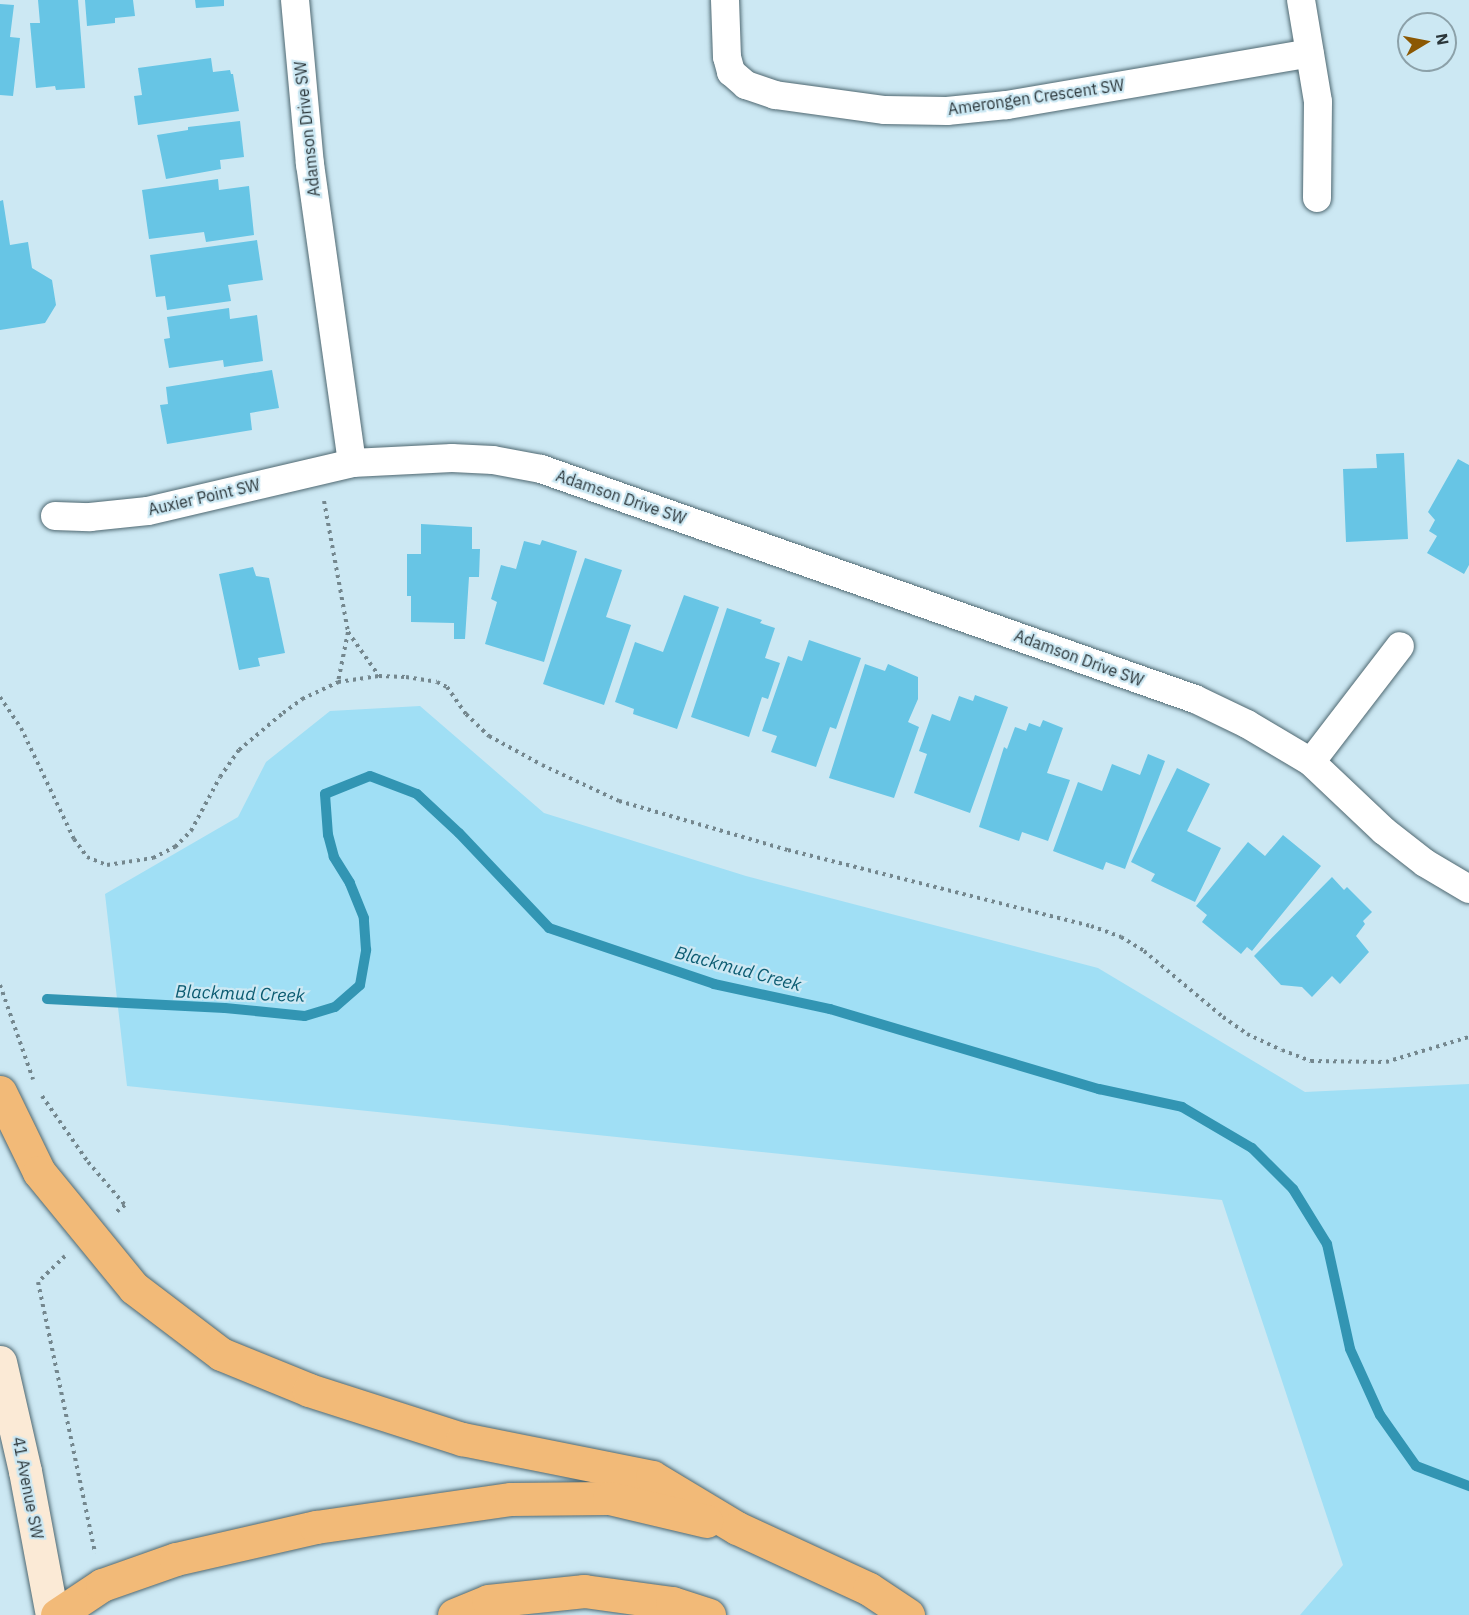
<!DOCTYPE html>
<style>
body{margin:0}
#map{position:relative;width:1469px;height:1615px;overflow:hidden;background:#cce8f3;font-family:"IBM Plex Sans",sans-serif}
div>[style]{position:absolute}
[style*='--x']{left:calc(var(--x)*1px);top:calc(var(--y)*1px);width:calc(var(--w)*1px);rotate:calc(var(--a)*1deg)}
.green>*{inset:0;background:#a0dff5}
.stream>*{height:10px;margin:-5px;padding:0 5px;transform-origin:5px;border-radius:5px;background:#3295b3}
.building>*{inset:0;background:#67c5e5}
.path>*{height:4px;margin-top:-2px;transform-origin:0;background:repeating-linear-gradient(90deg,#74878e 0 3px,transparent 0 7.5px)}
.roads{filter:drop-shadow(0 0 2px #4f6871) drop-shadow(0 0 2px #4f6871)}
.street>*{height:28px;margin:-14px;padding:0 14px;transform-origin:14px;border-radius:14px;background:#fff}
.secondary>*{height:33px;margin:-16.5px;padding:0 16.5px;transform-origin:16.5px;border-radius:16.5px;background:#fbead6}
.highway>*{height:33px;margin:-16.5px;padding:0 16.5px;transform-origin:16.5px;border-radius:16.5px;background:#f2ba78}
span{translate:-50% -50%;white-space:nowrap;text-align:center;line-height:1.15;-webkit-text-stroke:4.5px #cce8f3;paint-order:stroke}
.street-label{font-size:16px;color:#2b363a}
.water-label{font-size:18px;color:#0b5b71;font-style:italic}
.north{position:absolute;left:1397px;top:12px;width:60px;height:60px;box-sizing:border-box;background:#cce8f3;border:2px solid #8ca1a9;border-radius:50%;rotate:80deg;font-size:16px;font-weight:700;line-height:24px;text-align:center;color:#2b363a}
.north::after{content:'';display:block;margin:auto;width:21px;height:27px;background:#8b5803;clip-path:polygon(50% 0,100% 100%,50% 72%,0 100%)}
</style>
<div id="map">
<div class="green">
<i style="clip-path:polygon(420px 706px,544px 813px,746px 876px,1098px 968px,1305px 1092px,1469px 1084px,1469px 1615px,1300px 1615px,1343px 1565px,1222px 1200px,127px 1086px,105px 894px,238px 817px,266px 762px,330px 711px)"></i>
</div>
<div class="stream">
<i style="--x:47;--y:999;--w:178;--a:2.9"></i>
<i style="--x:225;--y:1008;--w:80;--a:5.7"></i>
<i style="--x:305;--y:1016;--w:31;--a:-17"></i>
<i style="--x:335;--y:1007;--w:33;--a:-41"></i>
<i style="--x:360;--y:985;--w:36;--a:-80"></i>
<i style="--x:366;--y:950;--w:32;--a:-94"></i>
<i style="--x:364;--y:918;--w:38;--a:-112"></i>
<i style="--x:350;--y:883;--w:31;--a:-122"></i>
<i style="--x:334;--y:857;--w:23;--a:-105"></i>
<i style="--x:328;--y:835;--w:41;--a:-94.2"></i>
<i style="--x:325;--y:794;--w:48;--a:-21.8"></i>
<i style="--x:370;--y:776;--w:50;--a:21"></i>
<i style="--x:417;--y:794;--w:57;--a:42.9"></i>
<i style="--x:459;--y:833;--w:131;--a:46.5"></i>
<i style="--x:549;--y:928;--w:174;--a:18.7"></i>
<i style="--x:714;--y:984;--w:119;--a:12.2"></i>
<i style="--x:830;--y:1009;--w:281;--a:16.6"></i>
<i style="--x:1099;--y:1089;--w:85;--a:12.2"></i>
<i style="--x:1182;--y:1107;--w:81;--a:30.4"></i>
<i style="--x:1252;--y:1148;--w:58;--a:45"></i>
<i style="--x:1293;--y:1189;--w:65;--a:58.3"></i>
<i style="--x:1327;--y:1244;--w:107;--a:77.6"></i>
<i style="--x:1350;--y:1349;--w:72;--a:65.6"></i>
<i style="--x:1380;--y:1415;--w:62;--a:54.8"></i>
<i style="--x:1416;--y:1466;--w:57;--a:20.7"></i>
</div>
<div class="building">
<i style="clip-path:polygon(38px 0,78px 0,85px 88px,56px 90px,55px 86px,36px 88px,30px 23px,40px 23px)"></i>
<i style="clip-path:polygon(85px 0,133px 0,135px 16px,115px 18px,115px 23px,87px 26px)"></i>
<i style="clip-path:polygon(195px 0,224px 0,224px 6px,196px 8px)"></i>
<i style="clip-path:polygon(0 4px,14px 5px,10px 37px,20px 38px,13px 96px,0 95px)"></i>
<i style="clip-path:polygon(211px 58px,213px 72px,230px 70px,231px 74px,233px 74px,239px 111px,138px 125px,134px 96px,142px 95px,138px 68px)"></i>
<i style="clip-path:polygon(240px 121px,244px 157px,220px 160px,221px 169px,166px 179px,157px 135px,188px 130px,188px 127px)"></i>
<i style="clip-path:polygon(218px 179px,219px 190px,249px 186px,254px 235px,206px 242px,204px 232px,149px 239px,142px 190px)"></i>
<i style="clip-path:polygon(3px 200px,10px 245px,28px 242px,32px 268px,52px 280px,56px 305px,45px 323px,0 330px,0 201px)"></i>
<i style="clip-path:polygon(257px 240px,263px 280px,228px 285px,231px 301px,167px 310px,165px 296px,156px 297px,150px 255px)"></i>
<i style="clip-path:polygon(229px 308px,230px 319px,257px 315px,263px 361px,224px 367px,223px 360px,169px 368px,164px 339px,170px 338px,167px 317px)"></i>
<i style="clip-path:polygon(272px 370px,279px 408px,250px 413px,252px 430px,167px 444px,160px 405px,168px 404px,166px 387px)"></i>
<i style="clip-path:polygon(1404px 453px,1408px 539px,1346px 542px,1343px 469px,1377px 468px,1376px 454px)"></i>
<i style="clip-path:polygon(1458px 459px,1469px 465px,1469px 565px,1464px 574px,1427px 553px,1437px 536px,1429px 531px,1435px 520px,1428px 512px)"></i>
<i style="clip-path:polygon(421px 524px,472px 527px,472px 549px,480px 549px,479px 577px,469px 577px,465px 639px,454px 639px,454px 623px,411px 622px,411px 596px,407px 596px,407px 554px,421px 554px)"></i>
<i style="clip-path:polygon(542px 540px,577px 551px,544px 662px,485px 644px,497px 602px,491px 599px,501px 565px,516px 569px,524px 541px,540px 545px)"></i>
<i style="clip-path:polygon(585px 558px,622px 570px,606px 617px,631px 625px,604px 705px,543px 684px)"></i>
<i style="clip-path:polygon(253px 567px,256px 576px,269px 578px,285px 653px,258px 658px,260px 666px,239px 670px,219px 574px)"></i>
<i style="clip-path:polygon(684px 595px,719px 607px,677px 729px,633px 714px,634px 709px,615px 702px,635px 642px,663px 652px)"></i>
<i style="clip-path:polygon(727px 608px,762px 620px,760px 623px,775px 628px,765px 658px,780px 663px,768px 699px,762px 697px,749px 737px,691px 717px)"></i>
<i style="clip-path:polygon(809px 640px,861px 658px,836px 729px,830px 727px,816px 767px,771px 752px,777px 736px,762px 731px,788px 656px,802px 661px)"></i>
<i style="clip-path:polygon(865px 664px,885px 671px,888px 664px,918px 677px,918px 699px,908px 722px,919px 727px,894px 798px,829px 778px)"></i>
<i style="clip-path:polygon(975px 695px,1008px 707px,970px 813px,914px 793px,927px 754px,919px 751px,932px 714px,950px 721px,959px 696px,973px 701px)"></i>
<i style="clip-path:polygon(1043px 720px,1063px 728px,1047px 773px,1070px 780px,1048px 841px,1022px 832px,1019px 841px,979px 827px,1004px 747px,1007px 749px,1015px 727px,1026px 731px,1029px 723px,1040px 727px)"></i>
<i style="clip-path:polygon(1148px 754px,1165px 761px,1125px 869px,1106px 862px,1103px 870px,1053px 851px,1078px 782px,1102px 791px,1112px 764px,1140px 775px)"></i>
<i style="clip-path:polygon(1177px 768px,1210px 784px,1187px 831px,1221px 848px,1195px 902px,1151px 881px,1155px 874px,1131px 862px)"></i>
<i style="clip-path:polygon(1283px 835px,1321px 866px,1252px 951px,1247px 947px,1241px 954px,1202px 922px,1207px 915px,1196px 906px,1248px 842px,1265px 856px)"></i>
<i style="clip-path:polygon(1332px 877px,1344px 890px,1347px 887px,1372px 912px,1363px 921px,1365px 924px,1356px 936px,1369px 952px,1340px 984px,1332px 976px,1312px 997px,1302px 987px,1281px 985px,1254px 956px)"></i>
</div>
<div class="path">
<i style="--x:324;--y:501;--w:133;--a:79.6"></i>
<i style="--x:348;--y:632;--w:51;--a:101.3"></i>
<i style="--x:348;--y:632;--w:54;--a:54.8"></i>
<i style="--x:379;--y:676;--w:27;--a:2"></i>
<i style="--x:406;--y:677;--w:31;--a:9"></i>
<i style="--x:437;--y:682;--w:11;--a:27"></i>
<i style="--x:447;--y:687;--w:33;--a:55"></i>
<i style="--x:466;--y:714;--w:32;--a:44"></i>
<i style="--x:489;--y:736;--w:60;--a:28.7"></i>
<i style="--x:542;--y:765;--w:85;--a:25.1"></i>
<i style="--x:619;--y:801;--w:176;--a:16.2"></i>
<i style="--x:788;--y:850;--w:312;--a:14.1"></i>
<i style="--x:1091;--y:926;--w:32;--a:20"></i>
<i style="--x:1121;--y:937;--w:27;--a:31"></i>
<i style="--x:1144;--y:951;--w:103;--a:39.9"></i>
<i style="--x:1223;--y:1017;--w:29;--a:35"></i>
<i style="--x:1247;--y:1034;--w:38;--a:25"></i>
<i style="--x:1282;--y:1050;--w:31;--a:21"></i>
<i style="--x:1311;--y:1061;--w:75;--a:0.8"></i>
<i style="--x:1386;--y:1062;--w:87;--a:-16.8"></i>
<i style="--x:0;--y:697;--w:37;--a:56"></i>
<i style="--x:21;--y:728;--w:123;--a:64.5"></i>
<i style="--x:74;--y:839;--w:22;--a:54"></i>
<i style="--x:87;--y:857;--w:22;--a:22"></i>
<i style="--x:107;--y:865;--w:47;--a:-8.7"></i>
<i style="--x:153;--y:858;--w:25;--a:-27"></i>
<i style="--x:175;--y:847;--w:23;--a:-45"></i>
<i style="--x:191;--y:831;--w:61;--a:-61.8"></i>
<i style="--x:220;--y:777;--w:33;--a:-55"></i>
<i style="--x:239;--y:750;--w:57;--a:-40.1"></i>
<i style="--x:283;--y:713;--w:24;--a:-36"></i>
<i style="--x:302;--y:699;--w:40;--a:-25"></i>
<i style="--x:338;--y:682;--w:41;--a:-8.3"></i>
<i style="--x:0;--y:985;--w:100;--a:70.7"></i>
<i style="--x:42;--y:1096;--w:80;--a:55.1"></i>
<i style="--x:88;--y:1162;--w:57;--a:49.3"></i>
<i style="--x:125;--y:1205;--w:14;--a:141"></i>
<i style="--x:65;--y:1256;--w:37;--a:136"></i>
<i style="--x:38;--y:1282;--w:277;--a:78.1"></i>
</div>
<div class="roads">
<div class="street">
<i style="--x:295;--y:0;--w:165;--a:84.8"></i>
<i style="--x:310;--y:164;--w:302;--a:82"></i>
<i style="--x:725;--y:0;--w:57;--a:88"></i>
<i style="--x:727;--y:57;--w:16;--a:75"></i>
<i style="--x:731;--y:72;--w:20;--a:41"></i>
<i style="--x:746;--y:85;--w:31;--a:19"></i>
<i style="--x:775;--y:95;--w:111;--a:7.8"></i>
<i style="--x:885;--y:110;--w:62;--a:0.9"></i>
<i style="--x:947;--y:111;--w:60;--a:-5.7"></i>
<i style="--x:1007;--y:105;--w:307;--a:-9.7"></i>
<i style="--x:1301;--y:0;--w:103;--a:80.5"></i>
<i style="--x:1318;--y:102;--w:96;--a:90.6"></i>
<i style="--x:55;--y:516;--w:35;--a:2"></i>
<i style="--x:90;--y:517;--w:58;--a:-5.9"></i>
<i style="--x:148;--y:511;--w:210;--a:-13.2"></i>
<i style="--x:352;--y:463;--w:100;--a:-2.9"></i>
<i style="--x:452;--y:458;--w:41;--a:2.8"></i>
<i style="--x:493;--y:460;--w:49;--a:10.6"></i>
<i style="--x:541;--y:469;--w:693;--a:19.38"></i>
<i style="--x:1195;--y:699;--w:58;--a:25.7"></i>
<i style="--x:1247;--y:724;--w:74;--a:30.7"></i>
<i style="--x:1311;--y:762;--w:100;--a:43.4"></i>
<i style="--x:1384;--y:831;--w:52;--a:38"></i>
<i style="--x:1425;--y:863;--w:51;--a:30.6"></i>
<i style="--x:1311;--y:762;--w:146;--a:-52.5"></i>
</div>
<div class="secondary">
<i style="--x:0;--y:1362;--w:112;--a:77.1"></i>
<i style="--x:25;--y:1471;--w:147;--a:79.4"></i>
</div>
<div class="highway">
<i style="--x:0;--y:1092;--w:89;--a:64"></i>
<i style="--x:39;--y:1172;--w:150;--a:50.7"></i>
<i style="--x:134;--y:1288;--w:109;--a:37.2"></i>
<i style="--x:221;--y:1354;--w:95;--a:22.2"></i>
<i style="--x:309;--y:1390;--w:161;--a:17.8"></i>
<i style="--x:462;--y:1439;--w:194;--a:11.3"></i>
<i style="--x:652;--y:1477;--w:99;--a:31"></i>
<i style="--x:737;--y:1528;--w:145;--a:24.8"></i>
<i style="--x:869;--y:1589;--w:47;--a:33.7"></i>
<i style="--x:57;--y:1615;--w:54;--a:-33.7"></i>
<i style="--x:102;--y:1585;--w:78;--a:-19.4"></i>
<i style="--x:176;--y:1559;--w:144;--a:-12.9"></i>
<i style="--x:316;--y:1527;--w:197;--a:-8.2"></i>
<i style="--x:511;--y:1499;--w:98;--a:-0.6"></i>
<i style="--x:609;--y:1498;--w:100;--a:13.3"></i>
<i style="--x:454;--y:1615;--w:37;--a:-22"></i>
<i style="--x:488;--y:1601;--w:97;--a:-5.9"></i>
<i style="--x:584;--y:1591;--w:89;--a:7.8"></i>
<i style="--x:672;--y:1603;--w:39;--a:18"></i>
</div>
</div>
<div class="street-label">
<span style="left:1036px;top:97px;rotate:-8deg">Amerongen Crescent SW</span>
<span style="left:307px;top:129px;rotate:-96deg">Adamson Drive SW</span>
<span style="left:204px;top:497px;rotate:-13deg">Auxier Point SW</span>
<span style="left:621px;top:497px;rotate:19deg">Adamson Drive SW</span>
<span style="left:1079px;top:658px;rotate:20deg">Adamson Drive SW</span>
<span style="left:28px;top:1488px;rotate:79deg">41 Avenue SW</span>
</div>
<div class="water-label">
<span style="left:738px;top:969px;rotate:15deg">Blackmud Creek</span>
<span style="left:240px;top:994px;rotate:2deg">Blackmud Creek</span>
</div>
<div class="north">N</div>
</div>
